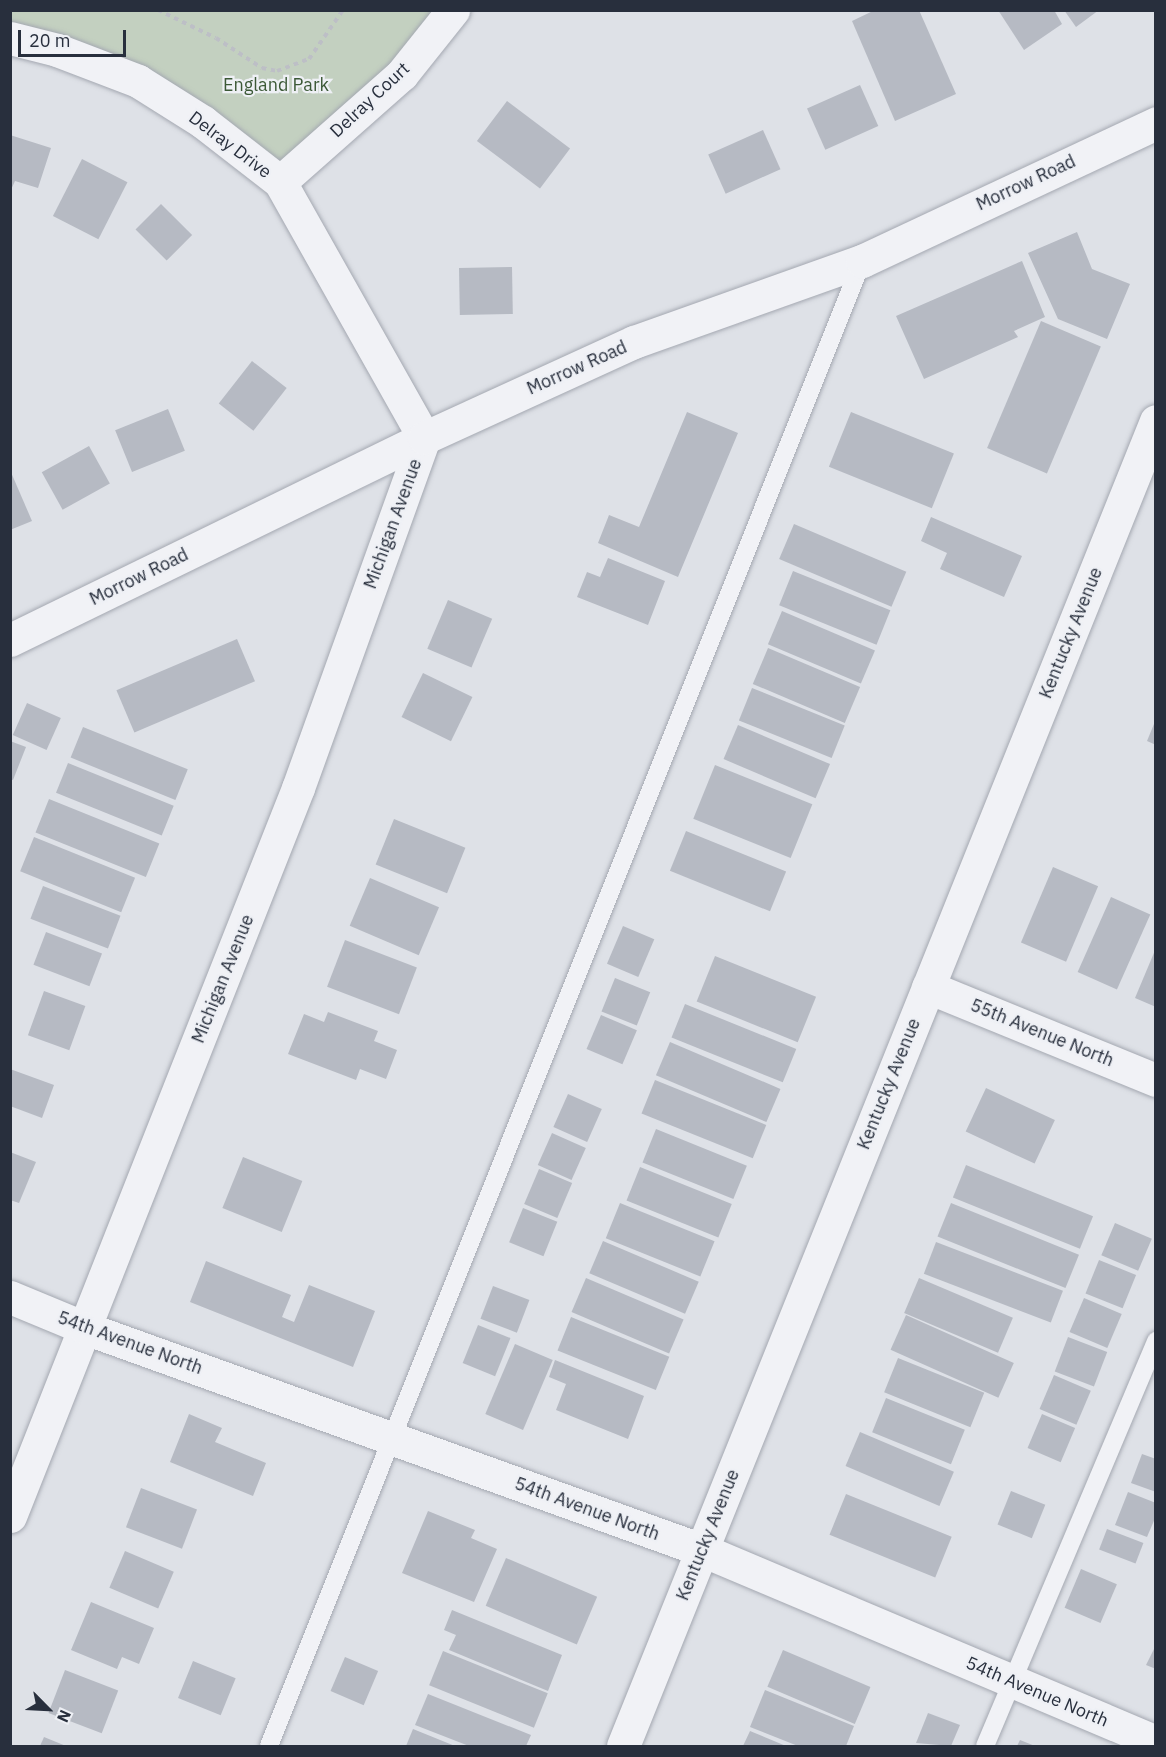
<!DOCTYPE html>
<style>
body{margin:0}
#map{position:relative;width:1166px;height:1757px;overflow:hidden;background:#dee1e7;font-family:"IBM Plex Sans",sans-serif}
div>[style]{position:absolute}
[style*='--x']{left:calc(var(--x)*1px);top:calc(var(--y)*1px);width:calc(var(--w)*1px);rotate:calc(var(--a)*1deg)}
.green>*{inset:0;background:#c3d0c0}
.building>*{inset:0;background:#b6bac3;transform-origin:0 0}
.path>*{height:4px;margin-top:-2px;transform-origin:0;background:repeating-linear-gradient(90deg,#bdbfc6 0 4.5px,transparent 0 9px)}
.roads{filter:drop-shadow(0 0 2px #a4a8b1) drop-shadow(0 0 2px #a4a8b1)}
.service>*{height:18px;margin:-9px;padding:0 9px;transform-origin:9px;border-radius:9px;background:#f1f2f6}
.minor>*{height:33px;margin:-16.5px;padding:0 16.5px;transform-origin:16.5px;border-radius:16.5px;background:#f1f2f6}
.tertiary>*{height:33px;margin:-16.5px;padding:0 16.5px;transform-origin:16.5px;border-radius:16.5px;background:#f1f2f6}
span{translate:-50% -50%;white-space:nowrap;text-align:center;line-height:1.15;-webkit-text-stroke:4.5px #eef0f5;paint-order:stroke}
.park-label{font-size:18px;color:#3b5836}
.street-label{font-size:18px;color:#282f3d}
.frame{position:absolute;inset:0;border:12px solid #282f3d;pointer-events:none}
.north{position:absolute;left:18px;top:1679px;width:60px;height:60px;-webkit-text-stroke:4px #eef0f5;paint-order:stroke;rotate:114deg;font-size:16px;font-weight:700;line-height:24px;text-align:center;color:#282f3d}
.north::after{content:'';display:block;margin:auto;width:21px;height:27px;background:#282f3d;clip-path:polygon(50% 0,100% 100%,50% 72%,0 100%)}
.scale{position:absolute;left:18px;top:30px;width:108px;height:27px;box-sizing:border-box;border:3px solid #282f3d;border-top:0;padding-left:8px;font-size:18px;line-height:21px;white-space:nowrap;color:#282f3d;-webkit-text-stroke:4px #eef0f5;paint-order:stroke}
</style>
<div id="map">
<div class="green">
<i style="clip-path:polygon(11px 11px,453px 11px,280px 182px,203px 122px,11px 38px)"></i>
</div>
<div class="building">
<i style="clip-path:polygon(875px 10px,919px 10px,956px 94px,895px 121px,852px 21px)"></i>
<i style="clip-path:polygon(998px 10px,1054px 10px,1062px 24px,1024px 50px)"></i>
<i style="clip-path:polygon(1064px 10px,1099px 10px,1076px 27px)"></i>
<i style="left:860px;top:85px;width:45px;height:58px;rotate:66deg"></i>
<i style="left:507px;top:101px;width:79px;height:50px;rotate:37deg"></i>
<i style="left:763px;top:130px;width:43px;height:60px;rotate:66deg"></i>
<i style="clip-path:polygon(10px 135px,51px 148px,38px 188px,15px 181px,10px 192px)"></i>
<i style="left:82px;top:159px;width:51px;height:64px;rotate:27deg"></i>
<i style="left:161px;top:204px;width:44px;height:36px;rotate:45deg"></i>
<i style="clip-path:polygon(1077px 232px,1092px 269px,1130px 284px,1107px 339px,1058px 319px,1028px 253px)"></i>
<i style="clip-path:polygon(1022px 261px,1045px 317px,1014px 331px,1018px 337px,924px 379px,896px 316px)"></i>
<i style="left:512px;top:267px;width:47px;height:53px;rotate:89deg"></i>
<i style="left:1041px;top:321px;width:65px;height:138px;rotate:23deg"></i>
<i style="left:252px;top:361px;width:44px;height:54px;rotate:38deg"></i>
<i style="left:168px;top:409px;width:45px;height:57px;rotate:68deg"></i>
<i style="clip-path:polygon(687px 412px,738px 433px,678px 577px,598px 543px,609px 515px,639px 527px)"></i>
<i style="left:851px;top:412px;width:111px;height:59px;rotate:22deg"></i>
<i style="left:89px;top:446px;width:43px;height:54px;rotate:61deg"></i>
<i style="clip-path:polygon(10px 470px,32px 521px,10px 530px)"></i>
<i style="clip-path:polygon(931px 517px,1022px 556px,1004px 597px,940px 569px,947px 553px,921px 541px)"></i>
<i style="left:794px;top:524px;width:122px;height:38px;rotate:23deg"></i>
<i style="clip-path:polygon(608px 558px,665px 581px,648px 625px,577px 597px,587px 572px,600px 577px)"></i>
<i style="left:793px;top:571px;width:105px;height:37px;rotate:22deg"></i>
<i style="left:448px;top:600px;width:48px;height:53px;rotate:23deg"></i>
<i style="left:782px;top:611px;width:101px;height:36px;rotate:23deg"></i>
<i style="left:237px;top:639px;width:46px;height:131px;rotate:67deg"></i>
<i style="left:768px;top:648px;width:100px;height:39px;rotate:23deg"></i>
<i style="left:423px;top:673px;width:55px;height:49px;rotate:26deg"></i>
<i style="left:752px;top:688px;width:100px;height:35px;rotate:22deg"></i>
<i style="left:27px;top:703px;width:37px;height:35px;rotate:24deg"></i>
<i style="clip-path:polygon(1156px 719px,1156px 745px,1147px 741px)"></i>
<i style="left:738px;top:725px;width:100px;height:37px;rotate:23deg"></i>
<i style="left:83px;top:727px;width:113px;height:33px;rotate:22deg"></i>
<i style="clip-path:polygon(10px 741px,26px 747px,13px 780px,10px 779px)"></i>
<i style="left:68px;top:763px;width:114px;height:32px;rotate:22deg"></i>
<i style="left:715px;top:765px;width:105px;height:58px;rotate:22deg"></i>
<i style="left:49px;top:799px;width:119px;height:36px;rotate:22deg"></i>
<i style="left:394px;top:819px;width:77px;height:49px;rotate:22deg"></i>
<i style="left:686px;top:831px;width:108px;height:43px;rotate:22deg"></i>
<i style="left:34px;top:837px;width:109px;height:37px;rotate:22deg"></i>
<i style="left:1053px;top:867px;width:49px;height:82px;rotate:23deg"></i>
<i style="left:370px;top:878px;width:75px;height:52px;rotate:23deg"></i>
<i style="left:43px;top:886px;width:83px;height:35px;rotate:21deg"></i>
<i style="left:1111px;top:897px;width:43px;height:82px;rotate:24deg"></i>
<i style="left:623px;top:926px;width:34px;height:41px;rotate:23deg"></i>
<i style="left:46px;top:932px;width:60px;height:35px;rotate:21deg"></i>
<i style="left:345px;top:940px;width:77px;height:50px;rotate:21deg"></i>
<i style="clip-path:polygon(1156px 948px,1156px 1007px,1135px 998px)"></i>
<i style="left:715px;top:956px;width:109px;height:49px;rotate:22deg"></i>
<i style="left:615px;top:978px;width:38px;height:36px;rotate:22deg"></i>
<i style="left:44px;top:991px;width:44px;height:47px;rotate:20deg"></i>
<i style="left:685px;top:1004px;width:120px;height:36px;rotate:22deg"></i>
<i style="clip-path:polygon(328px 1012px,378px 1031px,374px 1041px,397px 1050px,386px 1079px,360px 1069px,356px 1080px,288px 1054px,304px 1014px,324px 1022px)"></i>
<i style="left:601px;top:1015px;width:39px;height:37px;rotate:23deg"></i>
<i style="left:670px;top:1042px;width:120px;height:36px;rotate:23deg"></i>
<i style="clip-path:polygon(10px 1069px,54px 1085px,42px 1118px,10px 1106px)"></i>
<i style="left:655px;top:1080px;width:120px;height:36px;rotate:22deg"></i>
<i style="left:986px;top:1088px;width:76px;height:48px;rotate:25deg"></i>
<i style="left:568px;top:1094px;width:37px;height:36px;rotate:24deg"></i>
<i style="left:656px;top:1129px;width:98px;height:36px;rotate:22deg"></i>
<i style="left:552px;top:1133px;width:37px;height:35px;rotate:24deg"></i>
<i style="clip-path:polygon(10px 1152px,36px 1162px,19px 1203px,10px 1200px)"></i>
<i style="left:243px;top:1157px;width:64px;height:55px;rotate:22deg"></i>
<i style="left:966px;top:1165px;width:137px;height:35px;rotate:22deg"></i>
<i style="left:640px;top:1167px;width:99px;height:36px;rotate:22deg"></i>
<i style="left:539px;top:1169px;width:36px;height:38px;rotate:23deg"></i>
<i style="left:620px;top:1203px;width:102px;height:38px;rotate:22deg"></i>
<i style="left:951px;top:1203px;width:138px;height:36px;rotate:22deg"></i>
<i style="left:523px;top:1208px;width:37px;height:37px;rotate:22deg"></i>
<i style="left:1115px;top:1223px;width:40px;height:35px;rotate:23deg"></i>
<i style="left:603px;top:1241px;width:104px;height:35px;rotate:23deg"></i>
<i style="left:936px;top:1242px;width:136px;height:34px;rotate:21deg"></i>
<i style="left:1099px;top:1260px;width:40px;height:36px;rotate:22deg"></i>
<i style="clip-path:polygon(206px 1261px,291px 1295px,282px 1317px,294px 1322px,309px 1285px,375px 1311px,353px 1367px,190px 1302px)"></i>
<i style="left:586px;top:1278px;width:106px;height:37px;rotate:23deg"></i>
<i style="left:919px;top:1278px;width:102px;height:38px;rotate:23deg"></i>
<i style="left:493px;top:1286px;width:39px;height:35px;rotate:21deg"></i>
<i style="left:1084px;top:1298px;width:41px;height:37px;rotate:23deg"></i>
<i style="left:906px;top:1315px;width:118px;height:38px;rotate:24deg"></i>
<i style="left:571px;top:1317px;width:106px;height:36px;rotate:22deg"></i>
<i style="left:478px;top:1325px;width:35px;height:41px;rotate:22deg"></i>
<i style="left:1068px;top:1337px;width:42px;height:37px;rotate:21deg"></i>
<i style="left:515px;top:1344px;width:41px;height:76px;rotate:23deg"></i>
<i style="left:898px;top:1358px;width:93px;height:37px;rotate:22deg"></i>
<i style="clip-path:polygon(555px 1360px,644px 1396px,628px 1439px,556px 1410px,566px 1384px,549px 1377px)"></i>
<i style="left:1054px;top:1375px;width:40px;height:37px;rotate:23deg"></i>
<i style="left:886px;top:1398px;width:85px;height:37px;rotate:22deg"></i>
<i style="clip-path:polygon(189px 1414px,222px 1428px,215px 1442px,266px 1463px,253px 1496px,170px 1462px)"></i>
<i style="left:1042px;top:1414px;width:36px;height:37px;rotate:23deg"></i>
<i style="left:860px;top:1432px;width:102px;height:37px;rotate:23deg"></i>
<i style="clip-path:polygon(1142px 1454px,1156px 1459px,1156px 1492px,1131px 1483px)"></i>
<i style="left:141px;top:1488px;width:60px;height:42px;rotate:21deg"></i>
<i style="left:1011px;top:1491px;width:37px;height:36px;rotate:22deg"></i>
<i style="clip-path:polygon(1128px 1492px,1156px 1503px,1156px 1516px,1147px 1537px,1115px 1525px)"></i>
<i style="left:846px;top:1494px;width:114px;height:44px;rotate:22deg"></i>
<i style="clip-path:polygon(428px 1511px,475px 1530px,471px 1538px,497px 1549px,474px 1602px,402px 1573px)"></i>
<i style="left:1107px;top:1529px;width:39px;height:22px;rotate:21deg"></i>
<i style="left:125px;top:1551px;width:53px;height:40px;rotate:23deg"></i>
<i style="left:506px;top:1558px;width:99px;height:52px;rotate:23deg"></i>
<i style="left:1081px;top:1569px;width:39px;height:42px;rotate:23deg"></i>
<i style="clip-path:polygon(91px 1602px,154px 1628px,139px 1664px,122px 1657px,117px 1669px,71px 1650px)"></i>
<i style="clip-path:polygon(452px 1610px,562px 1655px,548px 1691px,449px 1650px,456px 1635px,444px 1630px)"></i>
<i style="clip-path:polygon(1156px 1645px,1156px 1669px,1146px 1665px)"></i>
<i style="left:783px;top:1650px;width:95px;height:40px;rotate:23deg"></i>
<i style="left:443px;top:1651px;width:113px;height:37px;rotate:22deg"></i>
<i style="left:345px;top:1657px;width:36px;height:37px;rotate:23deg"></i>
<i style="left:193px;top:1661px;width:46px;height:40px;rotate:22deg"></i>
<i style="left:65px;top:1670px;width:57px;height:46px;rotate:21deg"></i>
<i style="clip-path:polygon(765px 1690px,854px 1726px,846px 1746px,798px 1746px,750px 1727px)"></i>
<i style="clip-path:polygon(428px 1694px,531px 1735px,526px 1746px,469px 1746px,415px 1725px)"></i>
<i style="clip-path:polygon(928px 1713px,960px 1725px,951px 1746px,916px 1743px)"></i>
<i style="clip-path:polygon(413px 1729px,455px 1746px,406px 1746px)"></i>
<i style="clip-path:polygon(750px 1731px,786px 1746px,743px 1746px)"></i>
<i style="clip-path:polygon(44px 1737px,66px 1746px,40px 1746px)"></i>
<i style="clip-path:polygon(1020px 1740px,1035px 1746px,1017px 1746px)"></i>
</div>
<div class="path">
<i style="--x:158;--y:10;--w:64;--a:25.8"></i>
<i style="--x:216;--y:38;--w:55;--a:33.1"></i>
<i style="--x:262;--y:68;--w:15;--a:11"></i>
<i style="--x:277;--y:71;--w:34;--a:-21"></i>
<i style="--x:309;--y:59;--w:60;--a:-55.2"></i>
</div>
<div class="roads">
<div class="service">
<i style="--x:269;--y:1746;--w:1599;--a:-68.23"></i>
<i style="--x:985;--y:1746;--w:440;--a:-67.1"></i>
</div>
<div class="minor">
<i style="--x:10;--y:38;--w:49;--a:14.3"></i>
<i style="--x:57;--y:50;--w:87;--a:20.9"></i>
<i style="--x:138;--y:81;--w:77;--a:32.2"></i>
<i style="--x:203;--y:122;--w:98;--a:37.9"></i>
<i style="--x:280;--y:182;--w:294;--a:60.6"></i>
<i style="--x:424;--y:438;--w:372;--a:109.8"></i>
<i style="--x:298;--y:788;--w:783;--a:111.58"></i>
<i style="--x:280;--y:182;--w:163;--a:-41.5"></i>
<i style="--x:402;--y:74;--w:82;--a:-51.4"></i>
<i style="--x:928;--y:987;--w:246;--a:22.2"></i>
<i style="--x:10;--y:1297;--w:81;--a:22.5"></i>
<i style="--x:85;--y:1328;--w:656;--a:19.79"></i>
<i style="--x:702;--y:1550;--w:493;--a:22.9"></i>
<i style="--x:623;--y:1746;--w:1428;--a:-68.09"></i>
</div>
<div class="tertiary">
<i style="--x:10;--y:640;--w:461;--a:-26"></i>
<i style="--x:424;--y:438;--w:231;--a:-24.6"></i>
<i style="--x:634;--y:342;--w:242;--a:-19.6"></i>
<i style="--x:862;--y:261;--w:325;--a:-25.1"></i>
</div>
</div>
<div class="park-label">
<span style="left:276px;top:85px">England Park</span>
</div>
<div class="street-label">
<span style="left:370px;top:100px;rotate:-43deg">Delray Court</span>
<span style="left:230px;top:145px;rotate:37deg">Delray Drive</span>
<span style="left:1026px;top:183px;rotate:-25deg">Morrow Road</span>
<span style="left:577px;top:368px;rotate:-24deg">Morrow Road</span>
<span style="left:393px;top:524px;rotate:-70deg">Michigan Avenue</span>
<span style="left:139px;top:577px;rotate:-26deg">Morrow Road</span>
<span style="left:1071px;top:633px;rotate:-68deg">Kentucky Avenue</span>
<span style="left:223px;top:979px;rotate:-68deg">Michigan Avenue</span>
<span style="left:1042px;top:1033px;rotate:22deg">55th Avenue North</span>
<span style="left:889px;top:1084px;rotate:-68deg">Kentucky Avenue</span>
<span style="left:130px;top:1343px;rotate:20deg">54th Avenue North</span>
<span style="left:587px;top:1509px;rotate:20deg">54th Avenue North</span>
<span style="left:708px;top:1535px;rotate:-68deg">Kentucky Avenue</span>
<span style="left:1037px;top:1692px;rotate:23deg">54th Avenue North</span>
</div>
<div class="frame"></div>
<div class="north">N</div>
<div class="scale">20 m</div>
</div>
